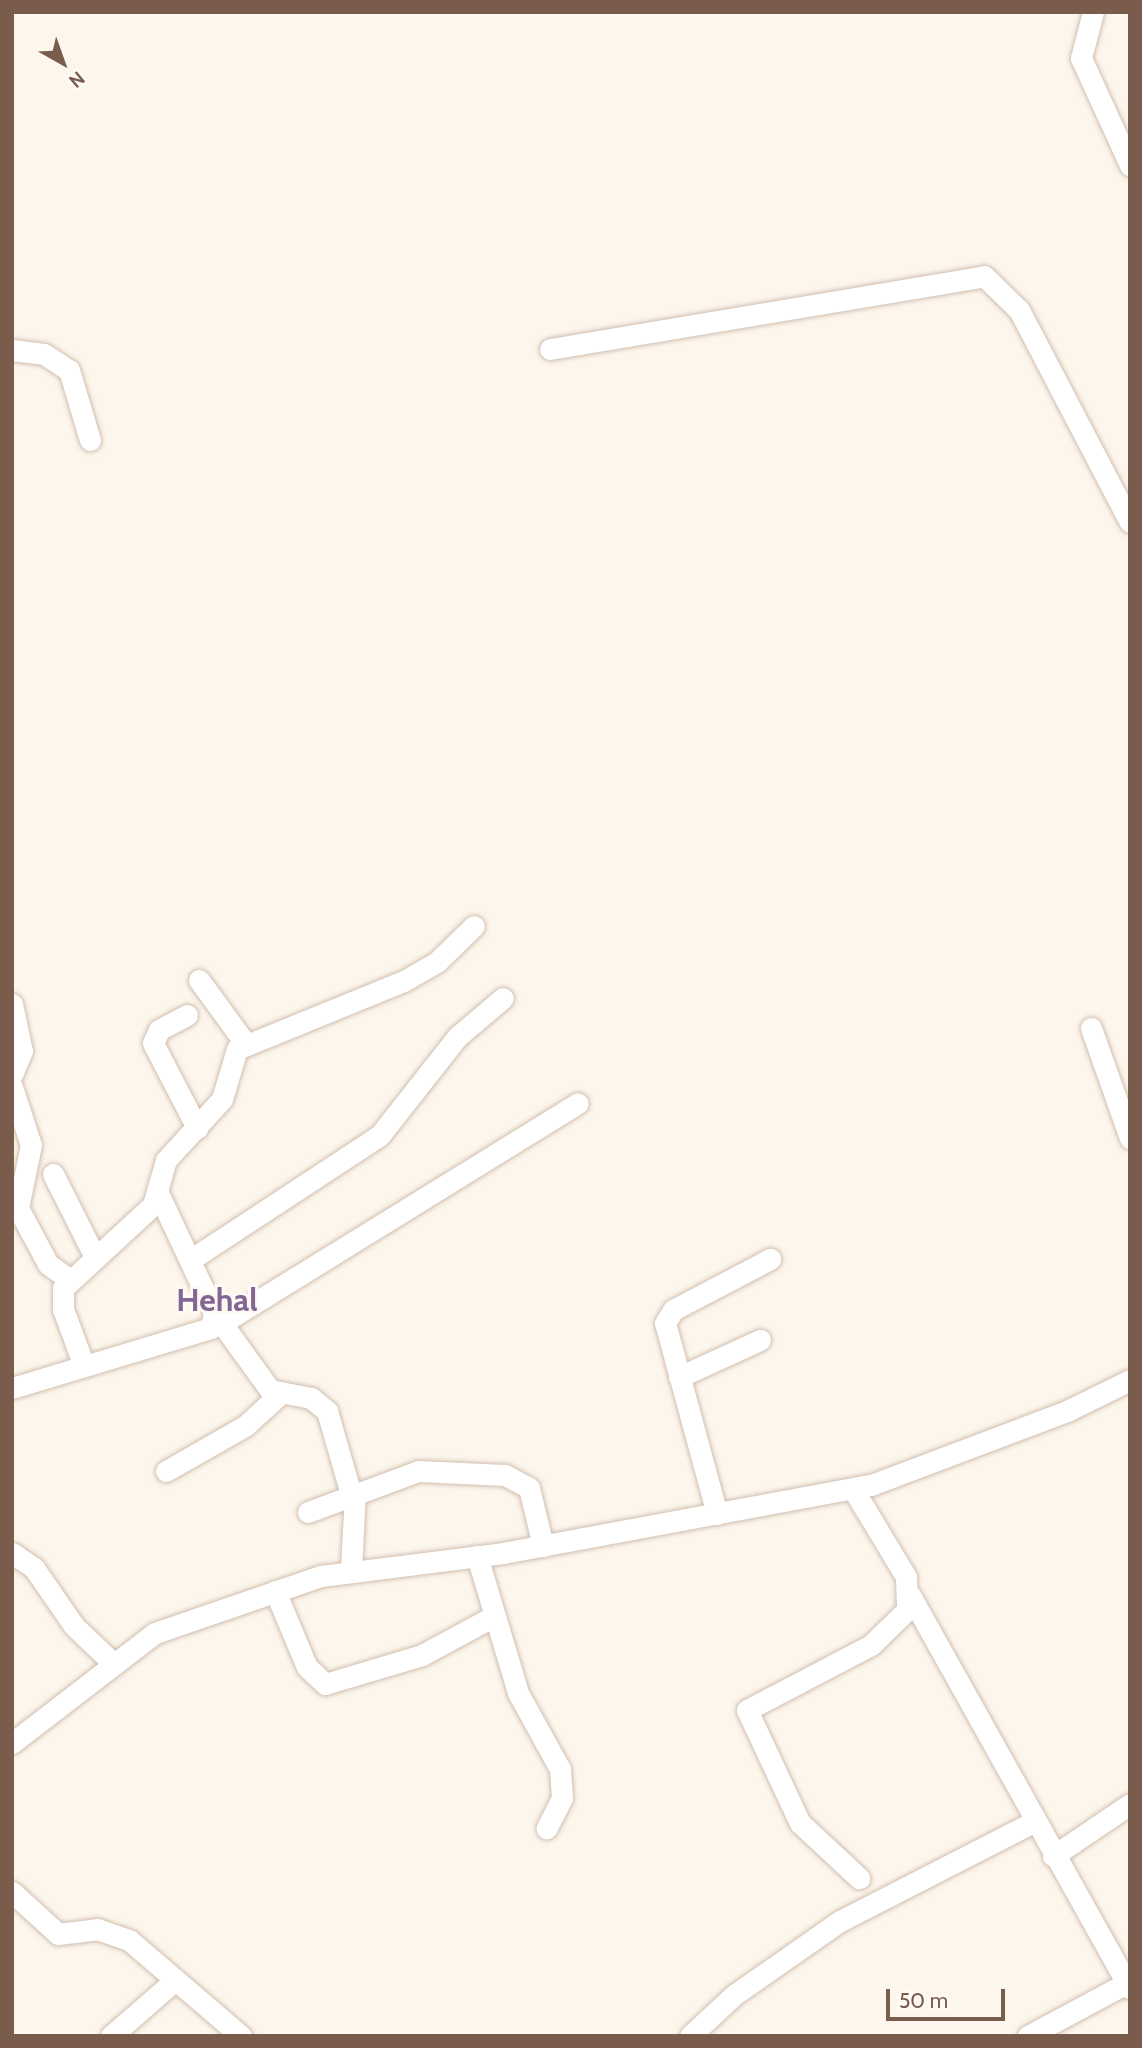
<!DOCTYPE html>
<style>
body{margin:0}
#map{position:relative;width:1142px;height:2048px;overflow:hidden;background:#fdf6ec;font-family:Cabin,sans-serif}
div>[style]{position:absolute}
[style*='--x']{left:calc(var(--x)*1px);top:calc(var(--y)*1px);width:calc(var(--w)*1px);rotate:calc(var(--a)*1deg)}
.roads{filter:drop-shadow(0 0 2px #d1beb0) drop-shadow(0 0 2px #d1beb0)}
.minor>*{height:21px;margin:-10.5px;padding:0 10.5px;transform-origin:10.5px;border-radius:10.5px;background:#fff}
span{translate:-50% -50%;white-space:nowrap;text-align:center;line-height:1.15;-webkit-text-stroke:6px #fffaf3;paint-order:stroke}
.district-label{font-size:32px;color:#846695;font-weight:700}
.frame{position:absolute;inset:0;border:14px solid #7a5c4d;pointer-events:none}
.north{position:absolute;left:28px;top:28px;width:70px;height:70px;-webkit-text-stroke:5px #fffaf3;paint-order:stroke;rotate:140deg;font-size:19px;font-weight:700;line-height:28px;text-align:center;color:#7a5c4d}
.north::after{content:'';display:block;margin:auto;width:24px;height:32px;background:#7a5c4d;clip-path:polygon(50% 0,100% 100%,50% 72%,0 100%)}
.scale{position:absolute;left:886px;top:1989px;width:119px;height:32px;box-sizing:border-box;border:4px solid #7a5c4d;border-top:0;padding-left:9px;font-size:21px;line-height:24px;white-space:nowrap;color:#7a5c4d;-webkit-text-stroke:5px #fffaf3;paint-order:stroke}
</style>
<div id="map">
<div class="roads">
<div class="minor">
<i style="--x:1093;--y:12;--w:48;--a:104.6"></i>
<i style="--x:1081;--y:58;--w:118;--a:65.4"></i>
<i style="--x:550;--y:349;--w:440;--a:-9.5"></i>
<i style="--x:984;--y:276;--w:49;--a:44.2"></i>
<i style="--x:1019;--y:310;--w:239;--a:62.4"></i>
<i style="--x:12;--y:350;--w:32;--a:7"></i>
<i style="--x:44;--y:354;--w:30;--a:33"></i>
<i style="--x:69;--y:370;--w:73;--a:73.3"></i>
<i style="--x:199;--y:980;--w:78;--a:53.9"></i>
<i style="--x:12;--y:1004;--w:48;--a:78"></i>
<i style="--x:22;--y:1051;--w:26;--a:113"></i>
<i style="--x:187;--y:1015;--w:32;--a:152"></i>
<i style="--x:159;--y:1030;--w:14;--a:115"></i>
<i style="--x:153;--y:1043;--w:96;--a:62.6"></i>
<i style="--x:1091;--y:1028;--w:117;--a:70.5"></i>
<i style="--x:12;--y:1087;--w:61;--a:71.9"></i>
<i style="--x:31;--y:1145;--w:64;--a:101.7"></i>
<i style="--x:18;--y:1208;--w:64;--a:61.8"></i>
<i style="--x:48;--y:1264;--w:26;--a:36"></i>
<i style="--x:53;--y:1174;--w:93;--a:63.2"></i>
<i style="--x:190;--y:1260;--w:227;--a:-33.3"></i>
<i style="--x:380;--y:1135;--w:125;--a:-51.8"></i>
<i style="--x:457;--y:1037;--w:60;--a:-40.3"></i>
<i style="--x:215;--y:1314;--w:94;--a:54.1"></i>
<i style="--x:270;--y:1390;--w:42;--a:11"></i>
<i style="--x:311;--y:1398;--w:21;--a:39"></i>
<i style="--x:327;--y:1411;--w:86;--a:73.9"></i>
<i style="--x:222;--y:1323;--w:418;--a:-31.7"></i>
<i style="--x:84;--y:1366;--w:61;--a:-110.2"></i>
<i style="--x:63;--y:1309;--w:21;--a:-90"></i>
<i style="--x:63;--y:1288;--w:122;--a:-42.7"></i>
<i style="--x:153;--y:1205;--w:47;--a:-73.9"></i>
<i style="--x:166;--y:1160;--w:83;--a:-47.4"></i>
<i style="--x:222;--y:1099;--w:52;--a:-73.3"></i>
<i style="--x:237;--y:1049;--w:180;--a:-22.2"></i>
<i style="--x:404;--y:981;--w:39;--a:-30"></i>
<i style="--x:438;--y:961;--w:50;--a:-44.2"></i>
<i style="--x:679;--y:1377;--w:89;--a:-24.6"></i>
<i style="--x:12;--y:1388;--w:208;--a:-16.8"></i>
<i style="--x:211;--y:1328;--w:16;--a:-79"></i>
<i style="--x:214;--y:1312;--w:132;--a:-115.2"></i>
<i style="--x:166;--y:1471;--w:91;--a:-29.7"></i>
<i style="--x:245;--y:1426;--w:46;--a:-42.4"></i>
<i style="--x:853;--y:1489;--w:103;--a:58.9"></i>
<i style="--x:906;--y:1577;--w:33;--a:88"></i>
<i style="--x:907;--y:1610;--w:50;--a:135.8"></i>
<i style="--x:871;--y:1645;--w:140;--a:152.3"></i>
<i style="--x:747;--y:1710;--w:125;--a:64.9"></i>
<i style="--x:800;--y:1823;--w:81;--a:43"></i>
<i style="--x:308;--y:1512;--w:117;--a:-20.4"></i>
<i style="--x:418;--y:1471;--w:87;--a:2.6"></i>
<i style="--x:505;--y:1475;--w:27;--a:28"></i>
<i style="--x:529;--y:1488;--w:60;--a:76.4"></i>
<i style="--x:717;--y:1514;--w:198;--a:-105.2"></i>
<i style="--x:665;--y:1323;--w:15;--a:-58"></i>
<i style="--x:673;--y:1310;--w:110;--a:-27.7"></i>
<i style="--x:12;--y:1553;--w:27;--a:34"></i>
<i style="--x:34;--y:1568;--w:70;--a:55.4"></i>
<i style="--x:74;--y:1626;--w:52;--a:43.5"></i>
<i style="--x:477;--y:1556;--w:143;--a:73.3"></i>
<i style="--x:518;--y:1693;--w:87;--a:61.1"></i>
<i style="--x:560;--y:1769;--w:29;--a:86"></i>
<i style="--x:562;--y:1798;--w:34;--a:117"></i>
<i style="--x:351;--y:1570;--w:78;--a:-87.1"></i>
<i style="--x:275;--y:1591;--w:82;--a:67.2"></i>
<i style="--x:307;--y:1667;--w:25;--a:43"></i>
<i style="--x:325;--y:1684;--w:101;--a:-16.6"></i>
<i style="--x:422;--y:1655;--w:82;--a:-28.4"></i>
<i style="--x:910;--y:1595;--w:450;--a:60.8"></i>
<i style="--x:12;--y:1743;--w:180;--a:-37.6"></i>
<i style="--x:155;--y:1633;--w:176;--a:-19"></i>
<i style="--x:321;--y:1576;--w:183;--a:-7.2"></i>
<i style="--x:503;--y:1553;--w:374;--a:-10.5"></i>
<i style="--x:871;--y:1485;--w:212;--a:-20.7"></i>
<i style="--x:1069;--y:1410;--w:68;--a:-26.2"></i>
<i style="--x:1053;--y:1856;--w:93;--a:-34"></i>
<i style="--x:12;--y:1892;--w:62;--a:42.4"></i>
<i style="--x:58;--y:1934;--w:39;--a:-7"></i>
<i style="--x:97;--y:1929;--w:34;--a:19"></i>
<i style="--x:129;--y:1940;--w:148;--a:40.6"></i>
<i style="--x:111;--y:2036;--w:82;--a:-41.1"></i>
<i style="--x:690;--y:2036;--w:60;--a:-43"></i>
<i style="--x:734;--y:1995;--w:129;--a:-34.9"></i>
<i style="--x:840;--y:1921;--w:219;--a:-27.1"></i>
<i style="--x:1028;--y:2036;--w:112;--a:-28.2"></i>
</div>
</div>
<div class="district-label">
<span style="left:217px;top:1300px">Hehal</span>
</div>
<div class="frame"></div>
<div class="north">N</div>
<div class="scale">50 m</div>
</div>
